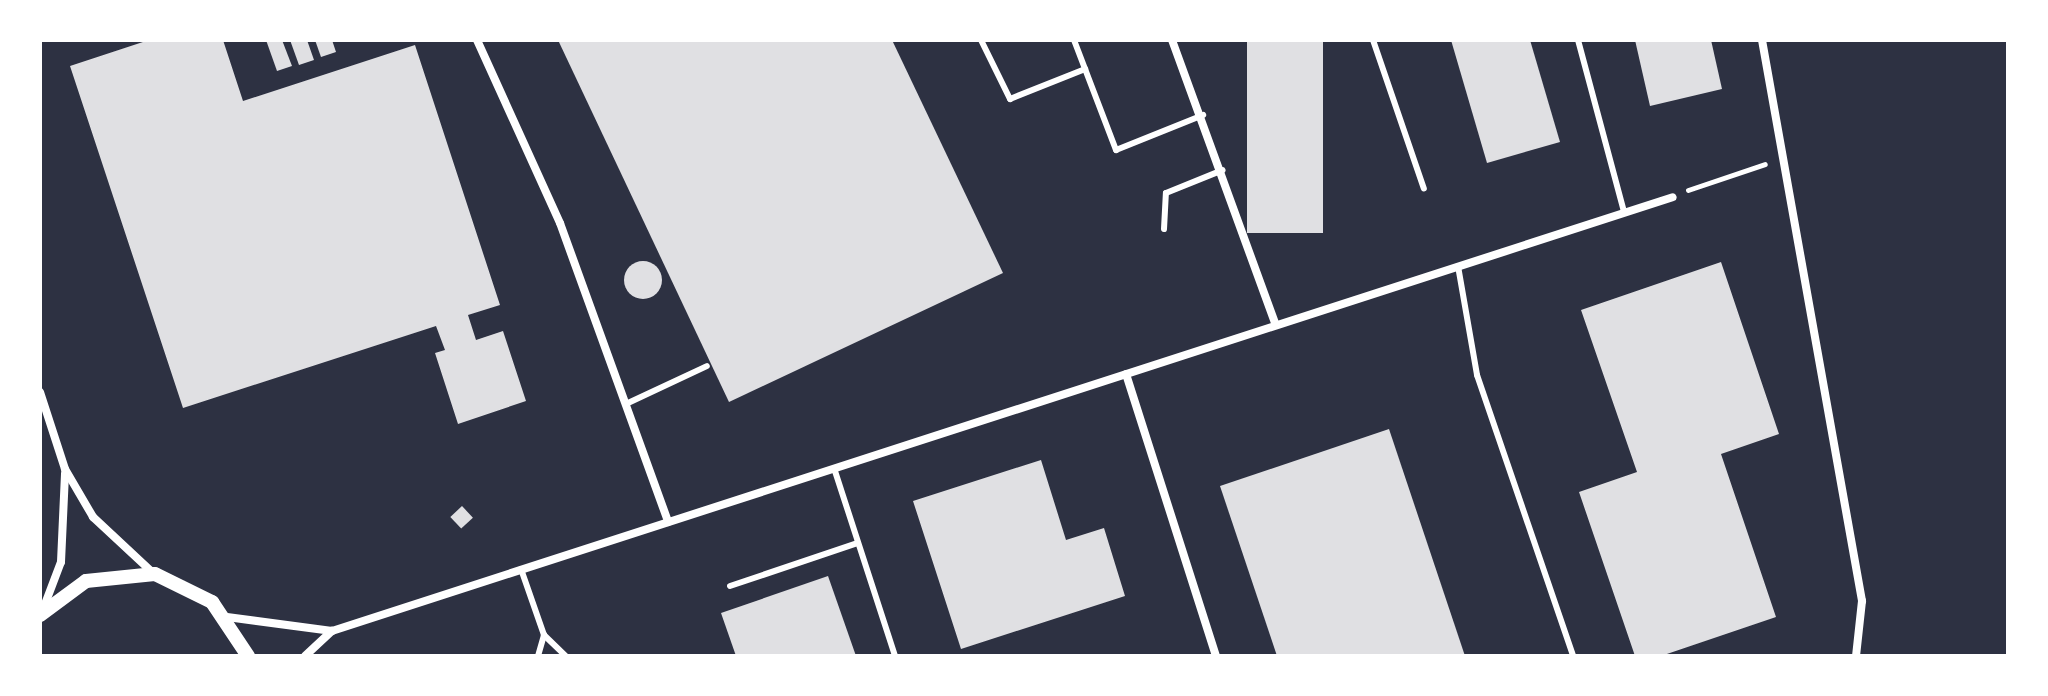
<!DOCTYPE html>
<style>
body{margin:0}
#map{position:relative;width:2048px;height:696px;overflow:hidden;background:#2d3142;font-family:"Roboto Serif",serif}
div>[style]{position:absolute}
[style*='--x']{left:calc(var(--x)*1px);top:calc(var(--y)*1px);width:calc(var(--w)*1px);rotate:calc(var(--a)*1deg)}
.building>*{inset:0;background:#e0e0e3;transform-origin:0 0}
.round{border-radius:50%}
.path>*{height:5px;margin:-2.5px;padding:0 2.5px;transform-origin:2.5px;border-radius:2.5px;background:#fff}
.service>*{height:6px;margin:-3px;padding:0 3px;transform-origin:3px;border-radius:3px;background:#fff}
.minor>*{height:8px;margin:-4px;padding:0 4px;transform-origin:4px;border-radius:4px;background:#fff}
.tertiary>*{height:14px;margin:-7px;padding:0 7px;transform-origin:7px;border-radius:7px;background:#fff}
span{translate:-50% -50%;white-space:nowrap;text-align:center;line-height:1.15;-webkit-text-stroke:6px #fff;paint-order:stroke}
.frame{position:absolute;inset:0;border:42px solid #fff;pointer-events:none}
</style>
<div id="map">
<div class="building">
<i style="clip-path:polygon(149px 40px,223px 40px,243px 101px,415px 45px,500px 305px,468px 315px,476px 340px,503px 331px,526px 401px,458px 424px,435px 353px,445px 350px,436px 326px,183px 408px,70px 66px)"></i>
<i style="clip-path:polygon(266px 40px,282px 40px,292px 66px,277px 71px)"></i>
<i style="clip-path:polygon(290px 40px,307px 40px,314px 60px,299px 65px)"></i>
<i style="clip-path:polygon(315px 40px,332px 40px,336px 52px,321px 57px)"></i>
<i style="clip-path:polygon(558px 40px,892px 40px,1003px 273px,729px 402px)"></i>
<i style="left:1247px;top:40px;width:76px;height:193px"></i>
<i style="clip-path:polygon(1451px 40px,1530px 40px,1560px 142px,1487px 163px)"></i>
<i style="clip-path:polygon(1635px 40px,1711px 40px,1722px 89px,1650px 106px)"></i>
<i class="round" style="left:624px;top:261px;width:38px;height:38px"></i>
<i style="clip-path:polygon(1721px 262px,1779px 434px,1721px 454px,1776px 617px,1661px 656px,1635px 656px,1579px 492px,1637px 472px,1581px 310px)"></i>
<i style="clip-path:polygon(1389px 429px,1465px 656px,1277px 656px,1220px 486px)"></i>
<i style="clip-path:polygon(1041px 460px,1066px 540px,1104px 528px,1125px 596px,961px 649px,913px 501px)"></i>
<i style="left:462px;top:506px;width:16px;height:16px;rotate:47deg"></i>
<i style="clip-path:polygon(828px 576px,856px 656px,736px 656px,721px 613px)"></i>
</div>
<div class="path">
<i style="--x:1688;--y:190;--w:81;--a:-18.7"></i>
</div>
<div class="service">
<i style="--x:981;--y:40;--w:66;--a:63.8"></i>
<i style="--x:1010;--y:99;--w:81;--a:-21.8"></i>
<i style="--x:1074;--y:40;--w:118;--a:69.1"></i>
<i style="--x:1116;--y:150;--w:94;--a:-21.9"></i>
<i style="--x:1373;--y:40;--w:157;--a:71.1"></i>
<i style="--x:1578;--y:40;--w:178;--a:75"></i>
<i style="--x:1164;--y:229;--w:36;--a:-87"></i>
<i style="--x:1166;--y:193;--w:61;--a:-22"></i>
<i style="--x:1458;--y:266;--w:111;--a:80.1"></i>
<i style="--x:1477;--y:375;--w:297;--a:71.1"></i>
<i style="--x:628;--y:403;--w:87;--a:-25.1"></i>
<i style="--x:834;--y:468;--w:198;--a:72"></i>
<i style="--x:521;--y:569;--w:70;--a:70.8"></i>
<i style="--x:544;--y:635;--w:30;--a:44"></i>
<i style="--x:730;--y:586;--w:135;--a:-18.6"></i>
<i style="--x:538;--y:656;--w:22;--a:-74"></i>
</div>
<div class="minor">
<i style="--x:477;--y:40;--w:201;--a:65.6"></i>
<i style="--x:560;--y:223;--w:318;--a:70.1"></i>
<i style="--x:1172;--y:40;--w:303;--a:70"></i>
<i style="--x:1762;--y:40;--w:570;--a:79.89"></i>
<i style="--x:1862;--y:601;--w:55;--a:96.2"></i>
<i style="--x:1126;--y:374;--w:296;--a:72.3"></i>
<i style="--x:40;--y:392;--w:81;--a:72"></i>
<i style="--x:65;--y:469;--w:56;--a:59.7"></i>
<i style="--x:93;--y:517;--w:82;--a:43"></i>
<i style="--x:42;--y:612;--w:53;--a:-69.2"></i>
<i style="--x:61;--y:562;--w:89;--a:-87.4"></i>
<i style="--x:227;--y:617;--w:106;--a:7.6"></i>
<i style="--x:332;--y:631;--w:1409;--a:-17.93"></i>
<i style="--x:305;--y:656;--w:37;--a:-43"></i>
</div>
<div class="tertiary">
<i style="--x:40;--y:615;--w:57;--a:-36.5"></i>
<i style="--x:86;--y:581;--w:69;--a:-5.8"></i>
<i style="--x:155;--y:574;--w:64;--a:26.2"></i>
<i style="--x:212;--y:602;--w:65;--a:56.3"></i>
</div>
<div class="frame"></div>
</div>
